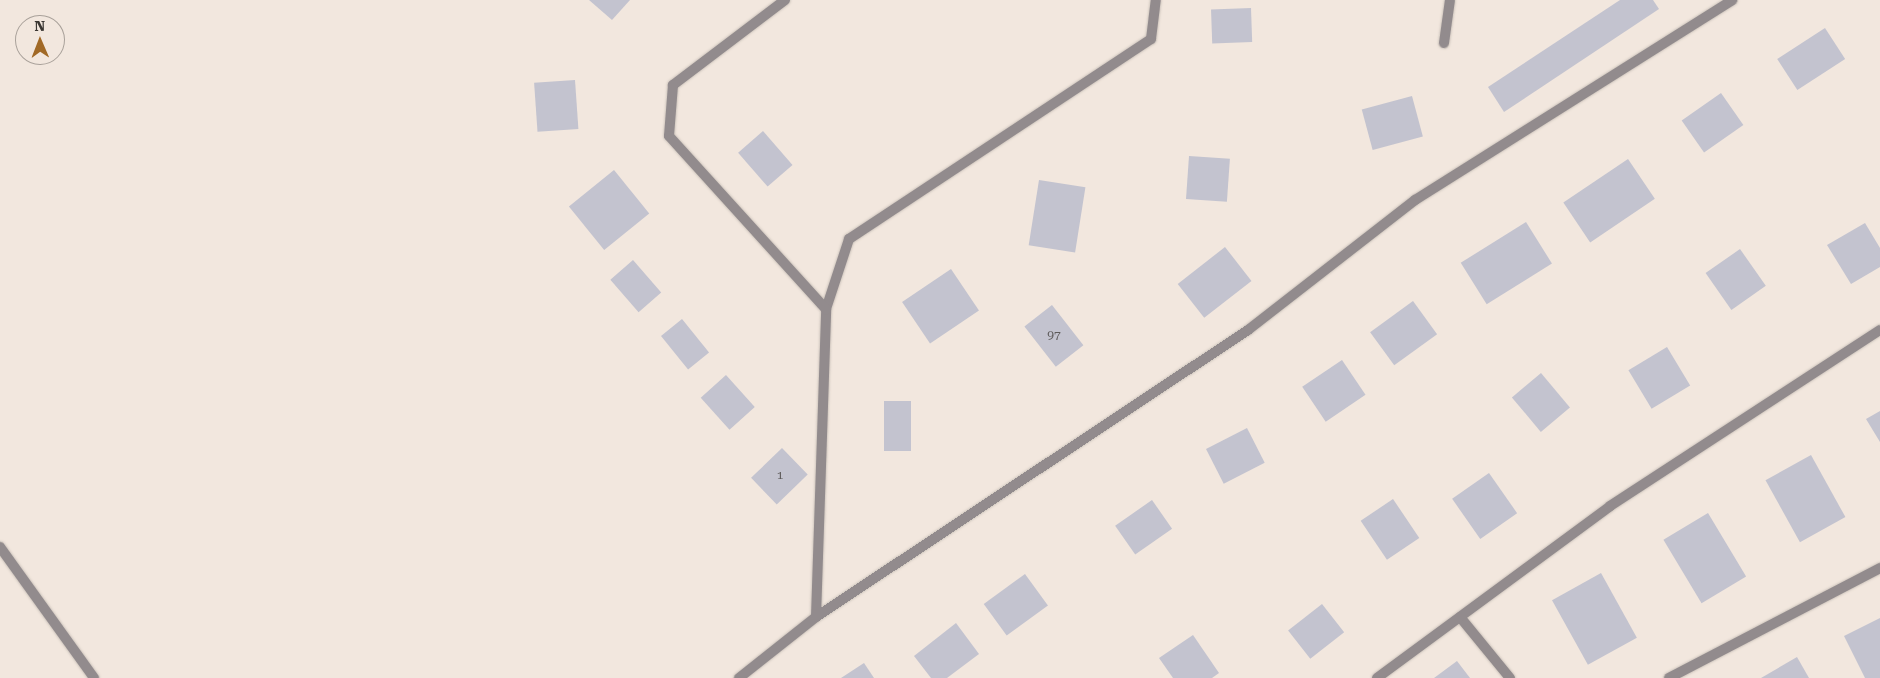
<!DOCTYPE html>
<style>
body{margin:0}
#map{position:relative;width:1880px;height:678px;overflow:hidden;background:#f2e7de;font-family:"Roboto Serif",serif}
div>[style]{position:absolute}
[style*='--x']{left:calc(var(--x)*1px);top:calc(var(--y)*1px);width:calc(var(--w)*1px);rotate:calc(var(--a)*1deg)}
.building>*{inset:0;background:#c3c3cf;transform-origin:0 0}
.roads{filter:drop-shadow(0 0 1px #cdc4bc) drop-shadow(0 0 1px #cdc4bc)}
.service>*{height:10px;margin:-5px;padding:0 5px;transform-origin:5px;border-radius:5px;background:#928b8d}
.minor>*{height:10px;margin:-5px;padding:0 5px;transform-origin:5px;border-radius:5px;background:#928b8d}
.tertiary>*{height:10px;margin:-5px;padding:0 5px;transform-origin:5px;border-radius:5px;background:#928b8d}
span{translate:-50% -50%;white-space:nowrap;text-align:center;line-height:1.15;-webkit-text-stroke:4.5px #f2e7de;paint-order:stroke}
.number-label{font-size:12px;color:#5d5a5a}
.number-label span{-webkit-text-stroke-width:0}
.north{position:absolute;left:15px;top:15px;width:50px;height:50px;box-sizing:border-box;background:#f2e7de;border:1px solid #a9a19a;border-radius:50%;rotate:359deg;font-size:14px;font-weight:700;line-height:20px;text-align:center;color:#3b3733}
.north::after{content:'';display:block;margin:auto;width:18px;height:22px;background:#a16926;clip-path:polygon(50% 0,100% 100%,50% 72%,0 100%)}
</style>
<div id="map">
<div class="building">
<i style="clip-path:polygon(589px 0,630px 0,612px 20px)"></i>
<i style="clip-path:polygon(1620px 0,1653px 0,1659px 9px,1504px 112px,1488px 87px)"></i>
<i style="left:1251px;top:8px;width:34px;height:40px;rotate:88deg"></i>
<i style="left:1825px;top:28px;width:37px;height:57px;rotate:57deg"></i>
<i style="left:575px;top:80px;width:49px;height:41px;rotate:86deg"></i>
<i style="left:1721px;top:93px;width:39px;height:48px;rotate:55deg"></i>
<i style="left:1412px;top:96px;width:42px;height:52px;rotate:75deg"></i>
<i style="left:763px;top:131px;width:45px;height:33px;rotate:49deg"></i>
<i style="left:1189px;top:156px;width:41px;height:43px;rotate:4deg"></i>
<i style="left:1628px;top:159px;width:48px;height:78px;rotate:56deg"></i>
<i style="left:614px;top:170px;width:56px;height:58px;rotate:51deg"></i>
<i style="left:1039px;top:180px;width:47px;height:66px;rotate:9deg"></i>
<i style="left:1526px;top:222px;width:49px;height:77px;rotate:58deg"></i>
<i style="clip-path:polygon(1865px 223px,1880px 248px,1880px 267px,1851px 284px,1827px 245px)"></i>
<i style="left:1225px;top:247px;width:43px;height:60px;rotate:52deg"></i>
<i style="left:1740px;top:249px;width:45px;height:42px;rotate:55deg"></i>
<i style="left:633px;top:260px;width:43px;height:30px;rotate:49deg"></i>
<i style="left:951px;top:269px;width:50px;height:59px;rotate:56deg"></i>
<i style="left:1413px;top:301px;width:41px;height:53px;rotate:54deg"></i>
<i style="left:1052px;top:305px;width:51px;height:35px;rotate:52deg"></i>
<i style="left:682px;top:319px;width:43px;height:27px;rotate:51deg"></i>
<i style="left:1667px;top:347px;width:45px;height:45px;rotate:59deg"></i>
<i style="left:1342px;top:360px;width:42px;height:48px;rotate:56deg"></i>
<i style="left:1541px;top:373px;width:45px;height:38px;rotate:50deg"></i>
<i style="left:726px;top:375px;width:43px;height:34px;rotate:48deg"></i>
<i style="left:884px;top:401px;width:27px;height:50px"></i>
<i style="clip-path:polygon(1880px 411px,1880px 442px,1866px 419px)"></i>
<i style="left:1247px;top:428px;width:39px;height:46px;rotate:63deg"></i>
<i style="left:782px;top:448px;width:37px;height:43px;rotate:46deg"></i>
<i style="left:1811px;top:455px;width:71px;height:52px;rotate:61deg"></i>
<i style="left:1489px;top:473px;width:49px;height:45px;rotate:55deg"></i>
<i style="left:1393px;top:499px;width:47px;height:39px;rotate:56deg"></i>
<i style="left:1152px;top:500px;width:35px;height:45px;rotate:55deg"></i>
<i style="left:1708px;top:513px;width:74px;height:52px;rotate:59deg"></i>
<i style="left:1601px;top:573px;width:74px;height:56px;rotate:61deg"></i>
<i style="left:1025px;top:574px;width:39px;height:51px;rotate:54deg"></i>
<i style="left:1322px;top:604px;width:36px;height:43px;rotate:52deg"></i>
<i style="clip-path:polygon(1880px 618px,1880px 678px,1865px 678px,1844px 636px)"></i>
<i style="clip-path:polygon(956px 623px,979px 654px,947px 678px,931px 678px,914px 656px)"></i>
<i style="clip-path:polygon(1193px 635px,1219px 673px,1212px 678px,1173px 678px,1159px 658px)"></i>
<i style="clip-path:polygon(1797px 657px,1809px 678px,1761px 678px)"></i>
<i style="clip-path:polygon(1457px 661px,1470px 678px,1434px 678px)"></i>
<i style="clip-path:polygon(864px 663px,874px 678px,841px 678px)"></i>
</div>
<div class="roads">
<div class="service">
<i style="--x:1444;--y:43;--w:43;--a:-82.1"></i>
<i style="--x:816;--y:617;--w:308;--a:-88.1"></i>
<i style="--x:826;--y:309;--w:74;--a:-71.8"></i>
<i style="--x:849;--y:239;--w:362;--a:-33.5"></i>
<i style="--x:1151;--y:39;--w:39;--a:-83"></i>
</div>
<div class="minor">
<i style="--x:785;--y:0;--w:141;--a:142.8"></i>
<i style="--x:673;--y:85;--w:51;--a:94.5"></i>
<i style="--x:669;--y:136;--w:234;--a:47.8"></i>
<i style="--x:1460;--y:617;--w:79;--a:50.7"></i>
<i style="--x:739;--y:678;--w:98;--a:-38.4"></i>
<i style="--x:816;--y:617;--w:519;--a:-33.6"></i>
<i style="--x:1248;--y:330;--w:212;--a:-37.9"></i>
<i style="--x:1415;--y:200;--w:375;--a:-32.2"></i>
<i style="--x:1377;--y:678;--w:290;--a:-36.4"></i>
<i style="--x:1610;--y:506;--w:322;--a:-33.1"></i>
<i style="--x:1669;--y:678;--w:238;--a:-27.5"></i>
</div>
<div class="tertiary">
<i style="--x:0;--y:547;--w:161;--a:54.3"></i>
</div>
</div>
<div class="number-label">
<span style="left:1054px;top:336px">97</span>
<span style="left:780px;top:476px">1</span>
</div>
<div class="north">N</div>
</div>
